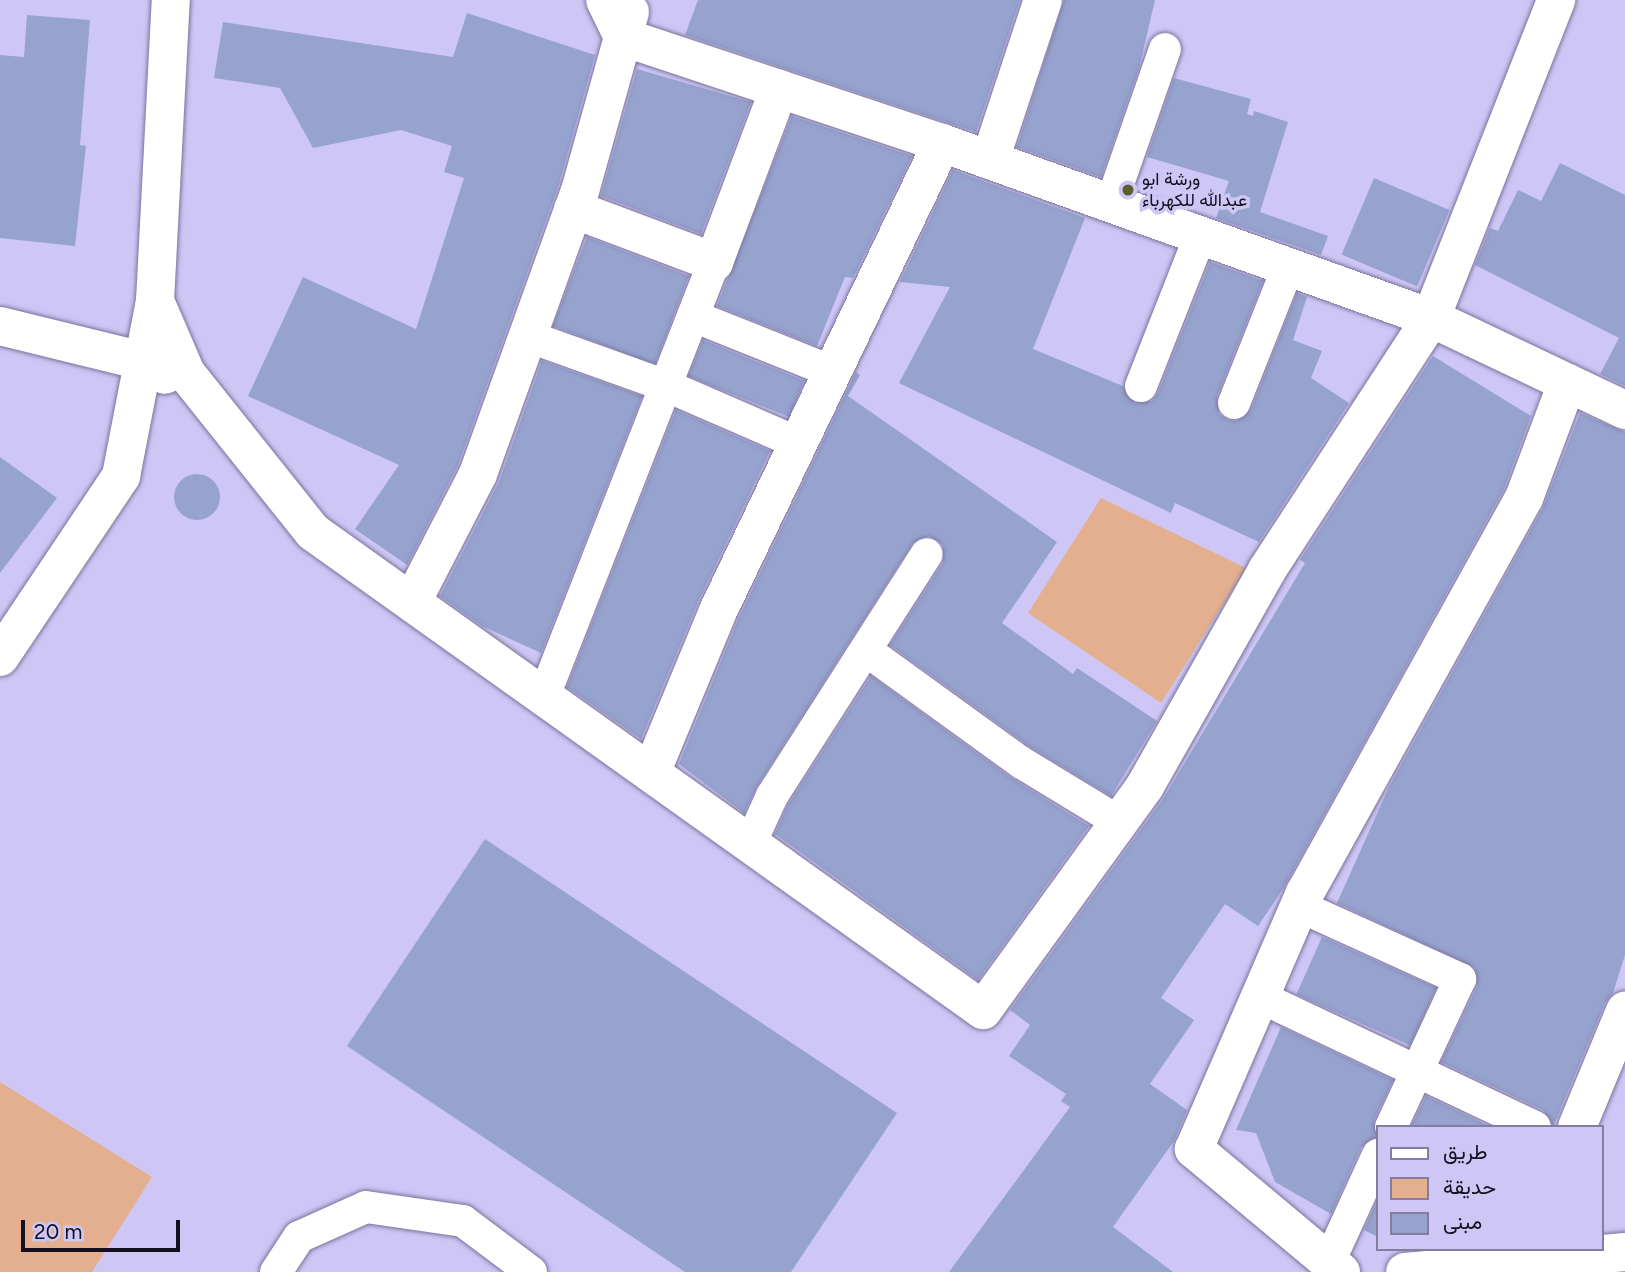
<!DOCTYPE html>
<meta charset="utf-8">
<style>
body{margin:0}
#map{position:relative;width:1625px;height:1272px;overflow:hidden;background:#cec7f5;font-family:Figtree,Vazirmatn,sans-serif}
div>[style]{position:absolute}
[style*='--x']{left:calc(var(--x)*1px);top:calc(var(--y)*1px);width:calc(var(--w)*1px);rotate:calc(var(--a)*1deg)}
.green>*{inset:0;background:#e4af8f}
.building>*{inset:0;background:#96a3ce;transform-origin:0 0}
.round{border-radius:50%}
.roads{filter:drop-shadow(0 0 2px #7a739d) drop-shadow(0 0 2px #7a739d)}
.lane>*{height:32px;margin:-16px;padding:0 16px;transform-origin:16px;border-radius:16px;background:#fff}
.street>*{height:38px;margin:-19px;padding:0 19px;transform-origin:19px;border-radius:19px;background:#fff}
.dots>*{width:19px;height:19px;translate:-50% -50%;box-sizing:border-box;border:4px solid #cec7f5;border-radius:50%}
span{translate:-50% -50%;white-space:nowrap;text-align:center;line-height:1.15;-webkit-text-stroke:7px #cec7f5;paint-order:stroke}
.poi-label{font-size:18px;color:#131020}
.left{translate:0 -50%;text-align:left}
.legend{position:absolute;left:1376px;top:1125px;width:228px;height:126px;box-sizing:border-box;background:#cec7f5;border:2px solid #837ea0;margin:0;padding:9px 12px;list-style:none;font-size:21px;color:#131020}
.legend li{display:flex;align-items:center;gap:14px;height:35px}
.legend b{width:35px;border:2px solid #837ea0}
.scale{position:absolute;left:21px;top:1220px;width:159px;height:32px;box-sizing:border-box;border:4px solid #131020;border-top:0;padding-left:9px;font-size:21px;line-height:24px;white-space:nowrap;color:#131020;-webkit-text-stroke:5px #cec7f5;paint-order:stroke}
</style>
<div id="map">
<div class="green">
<i style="clip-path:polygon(1101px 498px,1246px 568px,1161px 703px,1028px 613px)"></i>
<i style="clip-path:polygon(0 1082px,152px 1177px,92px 1272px,0 1272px)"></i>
</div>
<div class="building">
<i style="clip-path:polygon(698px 0,1020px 0,976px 132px,685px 35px)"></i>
<i style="clip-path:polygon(1064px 0,1155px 0,1139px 68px,1101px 177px,1017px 147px)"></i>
<i style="clip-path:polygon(467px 13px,595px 55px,559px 184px,458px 465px,407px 565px,355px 529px,399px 465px,248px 396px,303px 277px,416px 329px,464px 178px,444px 172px,452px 146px,401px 130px,313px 148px,280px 88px,214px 78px,223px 22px,453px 57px)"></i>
<i style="clip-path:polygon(27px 15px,90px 20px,80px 145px,86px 146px,75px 246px,0 238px,0 55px,24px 57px)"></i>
<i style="clip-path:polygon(637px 69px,751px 102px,701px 234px,601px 196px)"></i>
<i style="clip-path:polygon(1174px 78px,1251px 99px,1247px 114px,1253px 116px,1254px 111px,1288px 122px,1260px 212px,1328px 236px,1321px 255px,1216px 218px,1229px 181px,1147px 157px)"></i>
<i style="clip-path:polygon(792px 116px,912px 156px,853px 278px,845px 277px,817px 346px,717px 306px)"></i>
<i style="clip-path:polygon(1560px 163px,1625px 195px,1625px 386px,1600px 374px,1619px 338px,1475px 265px,1490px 228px,1498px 231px,1518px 190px,1541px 201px)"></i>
<i style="clip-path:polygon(953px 170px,1085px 218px,1033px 349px,1123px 386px,1135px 403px,1152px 401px,1158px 393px,1210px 262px,1263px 281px,1217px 396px,1219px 414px,1228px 420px,1237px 421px,1251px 410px,1297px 293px,1307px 297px,1293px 340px,1322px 351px,1311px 378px,1349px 403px,1259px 542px,1175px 503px,1171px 513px,899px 383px,950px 287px,900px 282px)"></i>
<i style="left:1374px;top:178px;width:82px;height:83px;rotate:23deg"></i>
<i style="left:587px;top:237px;width:109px;height:95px;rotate:21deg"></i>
<i style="left:703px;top:340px;width:109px;height:39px;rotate:22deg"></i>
<i style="clip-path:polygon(1433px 356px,1531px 416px,1504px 489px,1283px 889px,1258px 926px,1225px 904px,1161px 998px,1194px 1020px,1150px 1084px,1187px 1110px,1174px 1141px,1113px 1227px,1173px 1272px,949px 1272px,1070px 1107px,1061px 1101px,1066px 1094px,1009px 1056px,1030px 1025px,1010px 1010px,1163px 799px,1305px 563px,1300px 560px)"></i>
<i style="clip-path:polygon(542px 361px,642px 396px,541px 653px,482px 626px,440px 596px,499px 482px)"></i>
<i style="clip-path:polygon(856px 372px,860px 375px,848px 396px,1057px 542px,1002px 623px,1073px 674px,1077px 668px,1157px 721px,1111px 796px,1032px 748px,890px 645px,943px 563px,943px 545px,929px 536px,912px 544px,757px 786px,744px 813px,679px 764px,738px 620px)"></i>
<i style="clip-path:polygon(676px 410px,770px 451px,698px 602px,641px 739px,567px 687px)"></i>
<i style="clip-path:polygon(1580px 413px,1625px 432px,1625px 955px,1613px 993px,1605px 1003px,1553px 1127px,1543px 1110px,1441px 1062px,1477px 987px,1475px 968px,1337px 903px,1389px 787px,1543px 508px)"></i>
<i style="clip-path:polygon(0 457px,57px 498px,0 573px)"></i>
<i class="round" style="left:174px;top:474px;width:46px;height:46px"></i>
<i style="clip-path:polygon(871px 676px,1011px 778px,1089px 826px,978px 980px,775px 834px,788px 805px)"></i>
<i style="clip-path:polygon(485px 839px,897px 1113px,791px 1272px,685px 1272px,347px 1046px)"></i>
<i style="left:1322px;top:937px;width:125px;height:63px;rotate:24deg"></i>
<i style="clip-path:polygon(1281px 1027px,1393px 1080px,1374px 1120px,1376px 1137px,1361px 1147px,1331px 1214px,1275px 1182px,1256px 1133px,1236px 1130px)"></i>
<i style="clip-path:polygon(1426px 1096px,1491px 1127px,1411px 1127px)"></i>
<i style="clip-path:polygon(1378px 1199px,1378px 1237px,1364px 1230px)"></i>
</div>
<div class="roads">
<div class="lane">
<i style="--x:1111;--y:204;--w:164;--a:-70.8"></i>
<i style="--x:693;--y:316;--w:151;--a:21.8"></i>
<i style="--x:527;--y:336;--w:149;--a:19.7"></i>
<i style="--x:667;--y:386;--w:143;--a:23.5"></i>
<i style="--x:1141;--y:386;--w:161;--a:-68.5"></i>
<i style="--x:1234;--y:403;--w:146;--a:-68.3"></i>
<i style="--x:867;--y:651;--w:191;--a:35.9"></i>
<i style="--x:1022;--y:763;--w:114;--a:31.3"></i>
<i style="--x:544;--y:696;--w:466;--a:-68.6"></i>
<i style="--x:750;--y:844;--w:53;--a:-65.4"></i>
<i style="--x:772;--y:796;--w:287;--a:-57.4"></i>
<i style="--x:1299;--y:906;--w:177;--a:24.4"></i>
<i style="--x:1460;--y:979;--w:163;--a:115"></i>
<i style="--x:1260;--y:997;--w:304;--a:25.3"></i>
<i style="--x:1329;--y:1262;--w:118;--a:-65.4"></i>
<i style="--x:276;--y:1272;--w:42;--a:-56.7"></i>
<i style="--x:299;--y:1237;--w:73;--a:-24.1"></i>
<i style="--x:366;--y:1207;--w:98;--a:8.2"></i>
<i style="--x:463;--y:1221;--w:85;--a:36.9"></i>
</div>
<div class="street">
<i style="--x:605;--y:0;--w:41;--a:64.1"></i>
<i style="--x:623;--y:37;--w:336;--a:18.4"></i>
<i style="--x:942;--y:143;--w:519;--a:19.69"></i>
<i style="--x:1431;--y:318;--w:215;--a:25.4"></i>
<i style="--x:990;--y:160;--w:169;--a:-71.7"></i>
<i style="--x:573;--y:209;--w:151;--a:20.6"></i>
<i style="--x:714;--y:262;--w:185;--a:-69.4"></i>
<i style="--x:155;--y:301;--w:78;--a:66.7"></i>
<i style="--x:186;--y:373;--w:203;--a:51.4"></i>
<i style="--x:313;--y:532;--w:823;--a:35.51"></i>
<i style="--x:983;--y:1010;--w:276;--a:-54.1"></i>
<i style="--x:1145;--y:786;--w:248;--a:-60.5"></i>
<i style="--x:1267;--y:570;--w:301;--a:-56.9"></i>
<i style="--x:1431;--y:318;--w:342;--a:-68.5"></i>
<i style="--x:0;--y:326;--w:147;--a:13.8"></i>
<i style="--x:143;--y:361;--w:26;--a:32"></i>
<i style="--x:412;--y:602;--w:144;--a:-62.7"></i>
<i style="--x:478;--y:474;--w:301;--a:-70.2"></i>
<i style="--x:580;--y:191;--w:186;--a:-74.4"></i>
<i style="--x:0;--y:657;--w:218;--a:-56.2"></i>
<i style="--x:121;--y:476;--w:178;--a:-79"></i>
<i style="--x:155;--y:301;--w:301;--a:-87"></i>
<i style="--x:651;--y:773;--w:175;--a:-67.5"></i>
<i style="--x:718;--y:611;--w:519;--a:-64.42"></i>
<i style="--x:1577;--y:1127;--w:126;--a:-67.5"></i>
<i style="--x:1341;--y:1272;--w:192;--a:-140.1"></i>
<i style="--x:1194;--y:1149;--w:279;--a:-66.6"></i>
<i style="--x:1305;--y:893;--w:452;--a:-61"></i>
<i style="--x:1524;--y:498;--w:123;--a:-69.5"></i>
<i style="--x:1405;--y:1272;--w:221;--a:-5.2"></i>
</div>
</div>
<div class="dots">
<i style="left:1128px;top:190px;background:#5c5f2d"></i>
</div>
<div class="poi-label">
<span class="left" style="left:1142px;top:190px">ورشة ابو<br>عبدالله للكهرباء</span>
</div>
<ul class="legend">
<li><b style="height:9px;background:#fff"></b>طريق</li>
<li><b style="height:19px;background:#e4af8f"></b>حديقة</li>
<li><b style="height:19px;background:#96a3ce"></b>مبنى</li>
</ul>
<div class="scale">20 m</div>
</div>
